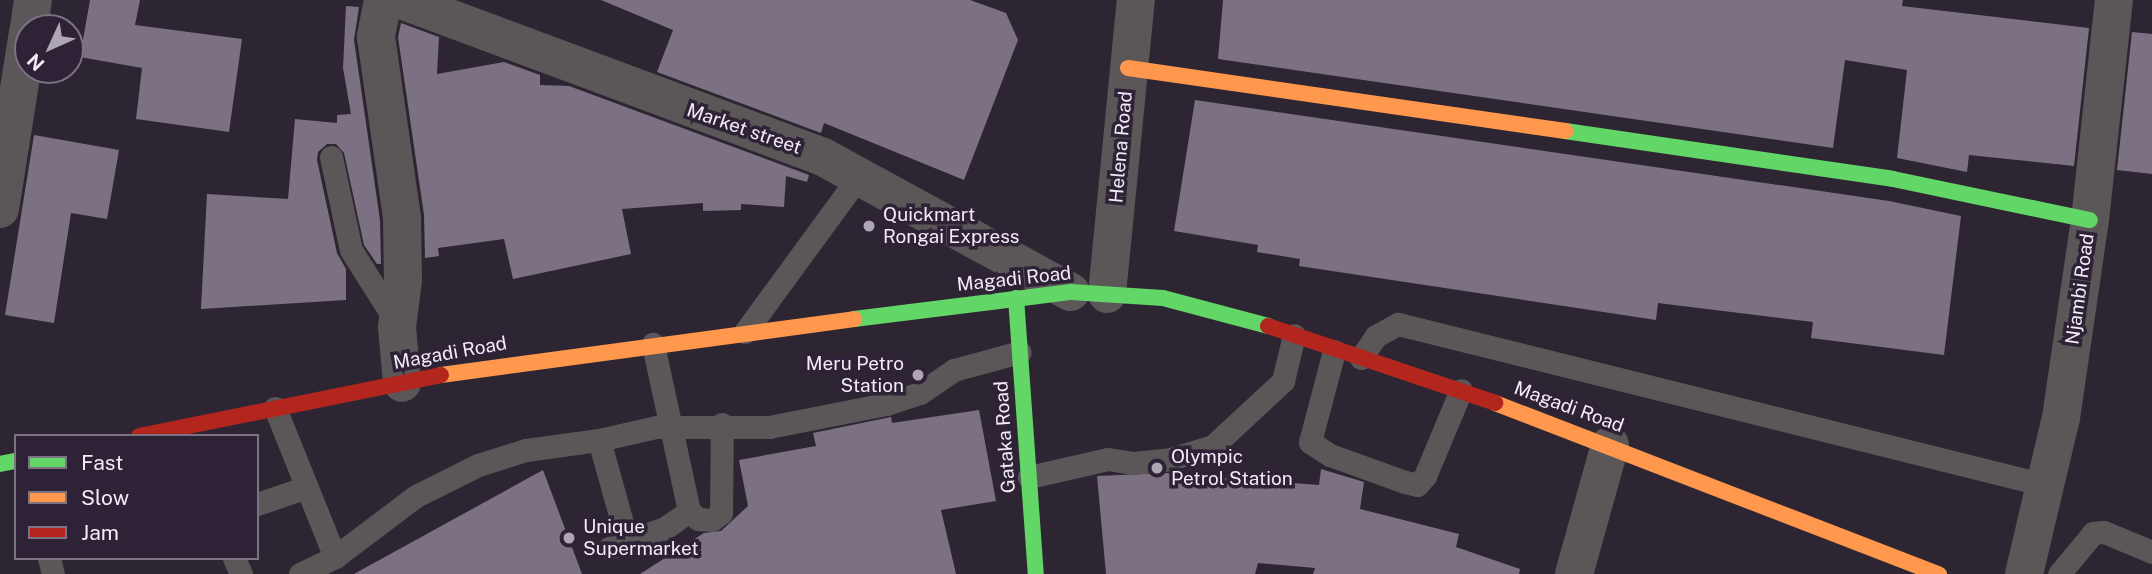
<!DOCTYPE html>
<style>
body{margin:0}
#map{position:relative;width:2152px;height:574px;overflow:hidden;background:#2d2632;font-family:"Public Sans",sans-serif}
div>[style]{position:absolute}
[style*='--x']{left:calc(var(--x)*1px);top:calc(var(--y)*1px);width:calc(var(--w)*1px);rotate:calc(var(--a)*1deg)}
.building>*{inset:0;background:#7b7182}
.lane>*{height:23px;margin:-11.5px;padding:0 11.5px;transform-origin:11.5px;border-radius:11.5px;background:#5b5658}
.street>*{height:38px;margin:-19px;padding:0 19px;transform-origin:19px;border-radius:19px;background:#5b5658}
.fast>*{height:16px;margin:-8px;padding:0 8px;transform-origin:8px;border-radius:8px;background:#63d668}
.slow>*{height:16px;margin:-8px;padding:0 8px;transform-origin:8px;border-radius:8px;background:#ff974d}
.jam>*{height:16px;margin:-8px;padding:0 8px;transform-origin:8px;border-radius:8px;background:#b3261e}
.dots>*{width:19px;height:19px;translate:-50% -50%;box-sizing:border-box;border:4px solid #2e2236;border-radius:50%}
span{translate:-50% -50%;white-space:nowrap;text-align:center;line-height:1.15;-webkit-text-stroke:7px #2e2236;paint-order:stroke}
.street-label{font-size:19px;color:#f3ebf8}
.poi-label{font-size:19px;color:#f3ebf8}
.left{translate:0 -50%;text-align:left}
.right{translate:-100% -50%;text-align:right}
.legend{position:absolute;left:14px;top:434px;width:245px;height:126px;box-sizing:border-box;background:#2e2236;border:2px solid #7d7284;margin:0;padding:9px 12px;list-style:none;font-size:21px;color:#f3ebf8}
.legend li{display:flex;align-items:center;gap:14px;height:35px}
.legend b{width:35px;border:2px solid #7d7284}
.north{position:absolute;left:14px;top:14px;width:70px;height:70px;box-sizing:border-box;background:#2e2236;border:2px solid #7d7284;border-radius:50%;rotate:225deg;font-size:19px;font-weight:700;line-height:28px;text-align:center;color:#f3ebf8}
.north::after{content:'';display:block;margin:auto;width:24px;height:32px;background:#aea6b3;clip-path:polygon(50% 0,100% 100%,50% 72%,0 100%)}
</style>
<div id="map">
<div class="building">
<i style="clip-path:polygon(90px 0,140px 0,135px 25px,242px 39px,229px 132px,136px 119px,142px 68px,80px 57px)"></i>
<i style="clip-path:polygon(601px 0,970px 0,1006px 13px,1018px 40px,964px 180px,824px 123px,821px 133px,657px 72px,673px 30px)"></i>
<i style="clip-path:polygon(1223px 0,1903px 0,1902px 6px,2089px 28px,2074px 166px,1969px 155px,1967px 172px,1897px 158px,1907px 70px,1845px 60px,1833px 148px,1218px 59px)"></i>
<i style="clip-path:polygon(346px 6px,359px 7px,354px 40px,380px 220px,381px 264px,377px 264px,364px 245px,344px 153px,336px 144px,327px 144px,318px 152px,317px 160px,337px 253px,346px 269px,346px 300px,201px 309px,207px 194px,288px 199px,295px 119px,337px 123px,337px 115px,351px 114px,343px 68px)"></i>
<i style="clip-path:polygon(401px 23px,439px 37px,437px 74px,504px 62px,540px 75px,540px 85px,569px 86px,809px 175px,807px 182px,786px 176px,784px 207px,741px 204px,741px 210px,703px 211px,703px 203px,622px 209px,631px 254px,513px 279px,504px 239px,438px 248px,439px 256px,425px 258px,424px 215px,398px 37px)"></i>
<i style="clip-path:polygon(2132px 32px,2152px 34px,2152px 174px,2117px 170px)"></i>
<i style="clip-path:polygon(1195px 100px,1889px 201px,1961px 216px,1944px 355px,1811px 338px,1813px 322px,1658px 303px,1656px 320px,1299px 266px,1300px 259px,1257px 252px,1258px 245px,1174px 231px)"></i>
<i style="clip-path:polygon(34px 135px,119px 150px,107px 219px,71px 213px,54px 323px,5px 315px)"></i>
<i style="clip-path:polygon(979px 410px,996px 501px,941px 510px,956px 574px,640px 574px,704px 533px,721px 531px,748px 506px,739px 460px,816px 446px,813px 433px,891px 417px,892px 423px)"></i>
<i style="clip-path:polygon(1321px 469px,1364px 482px,1360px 509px,1459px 534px,1456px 547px,1520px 569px,1519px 574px,1313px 574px,1315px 568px,1258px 563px,1255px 574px,1106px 574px,1097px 476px,1166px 473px,1319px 485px)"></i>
<i style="clip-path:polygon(543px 470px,582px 574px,354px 574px)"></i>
</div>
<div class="lane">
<i style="--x:331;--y:157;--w:95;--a:77.9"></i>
<i style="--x:351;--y:250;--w:86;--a:57.8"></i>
<i style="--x:745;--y:332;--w:193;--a:-53.8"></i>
<i style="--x:1334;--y:351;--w:94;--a:104.8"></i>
<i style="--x:1310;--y:442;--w:24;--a:33"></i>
<i style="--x:1330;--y:455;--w:80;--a:19.8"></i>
<i style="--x:1405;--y:482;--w:12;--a:14"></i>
<i style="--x:1417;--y:485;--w:12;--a:-48"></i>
<i style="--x:1425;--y:476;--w:93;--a:-67.3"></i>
<i style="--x:1361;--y:358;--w:27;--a:-56"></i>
<i style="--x:1376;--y:336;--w:25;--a:-29"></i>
<i style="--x:1398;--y:324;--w:667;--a:13.97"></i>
<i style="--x:275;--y:408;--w:161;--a:68.1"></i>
<i style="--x:335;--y:557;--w:39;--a:154"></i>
<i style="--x:599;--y:440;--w:89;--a:74.4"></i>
<i style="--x:623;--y:526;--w:16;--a:52"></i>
<i style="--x:1029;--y:477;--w:81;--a:-12.8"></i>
<i style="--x:1108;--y:459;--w:26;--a:9"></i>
<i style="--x:1134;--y:463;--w:36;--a:-6"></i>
<i style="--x:1170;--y:459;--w:45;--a:-16.8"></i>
<i style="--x:1213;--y:446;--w:96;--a:-42.9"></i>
<i style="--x:1283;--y:381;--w:47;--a:-76.6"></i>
<i style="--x:257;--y:504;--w:50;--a:-18.8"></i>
<i style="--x:689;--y:511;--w:12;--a:42"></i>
<i style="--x:698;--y:519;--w:14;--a:4"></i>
<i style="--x:712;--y:520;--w:11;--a:-38"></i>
<i style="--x:721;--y:513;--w:89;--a:-89.4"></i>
<i style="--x:609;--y:548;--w:59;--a:-19.7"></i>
<i style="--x:665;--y:528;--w:29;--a:-35"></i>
<i style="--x:689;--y:511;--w:171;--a:-102.2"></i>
<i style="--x:335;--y:557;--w:101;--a:-37"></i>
<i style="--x:416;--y:496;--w:69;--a:-26.6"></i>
<i style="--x:478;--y:465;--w:50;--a:-17.4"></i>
<i style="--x:526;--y:450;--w:74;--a:-7.8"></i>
<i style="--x:599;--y:440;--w:58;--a:-12.8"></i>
<i style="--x:656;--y:427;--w:113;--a:0"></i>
<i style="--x:769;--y:427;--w:119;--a:-11.1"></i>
<i style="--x:886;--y:404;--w:36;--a:-18"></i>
<i style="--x:920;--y:393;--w:41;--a:-34.1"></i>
<i style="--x:954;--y:370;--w:68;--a:-15.3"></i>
<i style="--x:49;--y:558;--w:16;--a:76"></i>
<i style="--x:234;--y:558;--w:17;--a:66"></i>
<i style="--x:2059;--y:574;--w:53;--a:-50.3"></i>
<i style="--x:2093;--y:533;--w:11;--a:-5"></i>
<i style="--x:2104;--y:532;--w:52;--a:22.6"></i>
</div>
<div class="street">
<i style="--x:383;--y:0;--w:38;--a:101"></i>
<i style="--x:376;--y:37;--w:183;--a:81.8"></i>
<i style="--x:402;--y:218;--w:62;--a:89.1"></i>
<i style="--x:403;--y:280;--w:47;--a:97.3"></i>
<i style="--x:397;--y:327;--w:56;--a:84.9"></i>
<i style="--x:401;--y:0;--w:450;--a:20.4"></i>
<i style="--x:823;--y:157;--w:282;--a:28.6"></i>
<i style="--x:29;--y:28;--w:28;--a:-82"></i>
<i style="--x:0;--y:209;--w:179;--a:-81"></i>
<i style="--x:1107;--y:294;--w:295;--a:-84.4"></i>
<i style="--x:1574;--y:574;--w:134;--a:-74.4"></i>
<i style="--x:2024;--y:574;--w:160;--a:-76.7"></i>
<i style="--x:2061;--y:418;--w:200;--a:-81.7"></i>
<i style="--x:2090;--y:220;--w:221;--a:-83.8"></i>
</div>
<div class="fast">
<i style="--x:1565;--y:131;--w:331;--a:8.3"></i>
<i style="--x:1893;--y:179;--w:201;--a:11.8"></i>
<i style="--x:1016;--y:298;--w:277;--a:85.9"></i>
<i style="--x:854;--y:319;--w:219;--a:-7.1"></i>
<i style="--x:1071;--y:292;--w:92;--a:3.7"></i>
<i style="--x:1163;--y:298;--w:109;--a:14.9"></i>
<i style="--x:0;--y:464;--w:16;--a:-11"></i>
</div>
<div class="slow">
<i style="--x:1128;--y:68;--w:442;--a:8.2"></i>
<i style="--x:441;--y:375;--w:417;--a:-7.7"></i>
<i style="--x:1495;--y:403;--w:476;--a:21.1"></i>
</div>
<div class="jam">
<i style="--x:1268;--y:326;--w:240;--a:18.7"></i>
<i style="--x:139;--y:436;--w:308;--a:-11.4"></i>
</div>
<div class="dots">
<i style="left:869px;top:226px;background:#aea6b3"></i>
<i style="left:918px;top:375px;background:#aea6b3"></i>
<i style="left:1157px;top:468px;background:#aea6b3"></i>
<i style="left:569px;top:538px;background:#aea6b3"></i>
</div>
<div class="street-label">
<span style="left:744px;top:129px;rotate:19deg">Market street</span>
<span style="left:1121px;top:147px;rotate:-85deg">Helena Road</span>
<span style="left:1014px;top:279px;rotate:-6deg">Magadi Road</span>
<span style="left:2080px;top:289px;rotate:-82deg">Njambi Road</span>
<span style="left:450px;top:353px;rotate:-10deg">Magadi Road</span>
<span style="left:1569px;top:407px;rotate:20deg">Magadi Road</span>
<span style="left:1005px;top:437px;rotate:-94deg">Gataka Road</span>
</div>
<div class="poi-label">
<span class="left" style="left:883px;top:226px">Quickmart<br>Rongai Express</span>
<span class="right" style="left:904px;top:375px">Meru Petro<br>Station</span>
<span class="left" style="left:1171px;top:468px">Olympic<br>Petrol Station</span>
<span class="left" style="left:583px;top:538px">Unique<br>Supermarket</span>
</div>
<ul class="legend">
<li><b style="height:9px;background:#63d668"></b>Fast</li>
<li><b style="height:9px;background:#ff974d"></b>Slow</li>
<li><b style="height:9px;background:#b3261e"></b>Jam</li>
</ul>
<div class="north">N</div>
</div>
